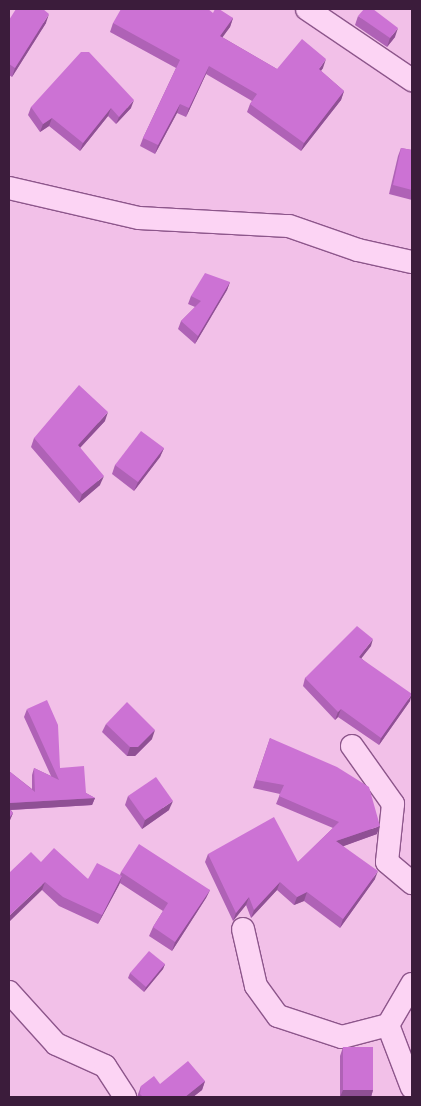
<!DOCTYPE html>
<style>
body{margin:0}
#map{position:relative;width:421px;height:1106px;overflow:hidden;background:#f2c0e8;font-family:"Times New Roman",serif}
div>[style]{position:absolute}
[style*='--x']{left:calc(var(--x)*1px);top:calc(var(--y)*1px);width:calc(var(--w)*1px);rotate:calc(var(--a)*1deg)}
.roads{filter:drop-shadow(1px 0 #8d568b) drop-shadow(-1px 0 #8d568b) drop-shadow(0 1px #8d568b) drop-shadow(0 -1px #8d568b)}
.minor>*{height:22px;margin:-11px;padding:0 11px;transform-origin:11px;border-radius:11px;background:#fcd4f4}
.wall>*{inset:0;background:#af62b6}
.shaded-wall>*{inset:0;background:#8f5094}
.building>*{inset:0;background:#cc72d4}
span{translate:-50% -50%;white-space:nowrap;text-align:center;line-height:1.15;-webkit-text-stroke:4px #f9d0f0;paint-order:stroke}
.frame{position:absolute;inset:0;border:10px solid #3b1c3b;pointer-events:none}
</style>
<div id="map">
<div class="roads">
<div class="minor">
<i style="--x:307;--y:9;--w:127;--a:34.1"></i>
<i style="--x:9;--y:188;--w:133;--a:13"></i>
<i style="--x:139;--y:218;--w:150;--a:3.1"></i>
<i style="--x:289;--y:226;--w:73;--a:19.2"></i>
<i style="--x:358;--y:250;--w:55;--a:12.5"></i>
<i style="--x:352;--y:746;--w:71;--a:54.7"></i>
<i style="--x:393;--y:804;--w:58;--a:95.9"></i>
<i style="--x:387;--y:862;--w:33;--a:40"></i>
<i style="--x:243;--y:929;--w:58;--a:77.2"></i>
<i style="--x:256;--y:986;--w:37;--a:54"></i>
<i style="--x:278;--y:1016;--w:67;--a:18.2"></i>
<i style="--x:342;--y:1037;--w:48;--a:-14.6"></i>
<i style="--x:412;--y:984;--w:48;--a:120.3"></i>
<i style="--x:388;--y:1025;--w:67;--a:69.1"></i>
<i style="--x:9;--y:992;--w:70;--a:47.9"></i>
<i style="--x:56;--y:1044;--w:54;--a:24.2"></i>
<i style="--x:105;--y:1066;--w:37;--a:57"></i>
</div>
</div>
<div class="wall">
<i style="clip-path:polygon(213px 13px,233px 18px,230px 27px,222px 37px,277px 69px,323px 68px,321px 71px,344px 91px,341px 100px,301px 151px,247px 112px,250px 104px,252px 101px,206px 74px,186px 117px,177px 113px,155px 154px,140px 146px,143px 138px,176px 68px,110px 32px,113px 23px)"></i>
<i style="clip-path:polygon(358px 16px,395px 37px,387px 47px,355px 25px)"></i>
<i style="clip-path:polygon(9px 20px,46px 23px,12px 77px,9px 75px)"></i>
<i style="clip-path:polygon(31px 107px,131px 108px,116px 124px,108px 116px,80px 151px,49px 126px,40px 132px,28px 115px)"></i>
<i style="clip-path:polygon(401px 148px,412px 150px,412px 200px,389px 194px,398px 156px)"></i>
<i style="clip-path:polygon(230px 282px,227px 290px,195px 344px,178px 329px,181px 321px,195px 307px,188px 304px,191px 296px)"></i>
<i style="clip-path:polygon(105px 421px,80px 448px,100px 485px,79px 503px,31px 447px,34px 438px)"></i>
<i style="clip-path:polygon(164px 448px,160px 457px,134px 491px,112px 474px,115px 465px)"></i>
<i style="clip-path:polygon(371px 646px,361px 658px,410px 701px,379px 745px,338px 717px,335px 720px,303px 686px,305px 678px)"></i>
<i style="clip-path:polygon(27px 709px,60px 768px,86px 793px,95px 798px,92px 805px,11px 810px,13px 813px,10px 820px,9px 822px,9px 771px,32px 789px,32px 775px,34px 768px,51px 776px,24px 717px)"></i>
<i style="clip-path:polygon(106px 724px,152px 739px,135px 756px,127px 756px,102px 732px)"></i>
<i style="clip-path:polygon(270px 738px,377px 834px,343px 846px,375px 879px,340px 928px,304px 901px,294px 905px,277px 890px,251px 918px,246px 905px,233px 921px,205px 862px,208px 854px,298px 862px,333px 828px,276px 804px,280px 794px,253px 788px)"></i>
<i style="clip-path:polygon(128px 796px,169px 810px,142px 829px,125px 805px)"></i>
<i style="clip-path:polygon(41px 862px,88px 879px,120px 875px,121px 872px,210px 890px,206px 898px,172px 951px,149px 936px,153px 927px,163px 911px,120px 883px,98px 924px,59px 906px,42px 890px)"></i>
<i style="clip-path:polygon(165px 964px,163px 969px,144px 992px,128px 978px,130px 973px)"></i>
<i style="clip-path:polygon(343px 1047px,373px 1090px,371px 1097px,340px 1097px,340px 1056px)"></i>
<i style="clip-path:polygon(205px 1081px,202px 1090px,193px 1097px,137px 1097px,141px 1086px,160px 1084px)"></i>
</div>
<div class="shaded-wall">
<i style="clip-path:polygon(49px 14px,46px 23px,12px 77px,15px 68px)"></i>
<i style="clip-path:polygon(233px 18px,230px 27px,217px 45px,220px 36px)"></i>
<i style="clip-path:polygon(398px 28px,395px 37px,387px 47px,390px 38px)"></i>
<i style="clip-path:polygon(326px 59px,323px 68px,316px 77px,319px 69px)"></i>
<i style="clip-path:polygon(209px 66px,206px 74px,186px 117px,189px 108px)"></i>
<i style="clip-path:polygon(344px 91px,341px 100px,301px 151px,304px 143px)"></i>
<i style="clip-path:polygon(134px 100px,131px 108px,116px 124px,119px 117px)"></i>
<i style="clip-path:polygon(180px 104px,177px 113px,155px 154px,158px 145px)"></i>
<i style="clip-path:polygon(111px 108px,108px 116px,80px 151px,83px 143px)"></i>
<i style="clip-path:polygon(52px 118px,49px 126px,40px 132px,43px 124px)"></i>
<i style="clip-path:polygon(230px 282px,227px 290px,195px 344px,198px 336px)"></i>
<i style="clip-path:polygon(108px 412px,105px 421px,74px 454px,78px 445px)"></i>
<i style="clip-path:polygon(164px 448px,160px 457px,134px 491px,138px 482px)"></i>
<i style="clip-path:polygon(104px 476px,100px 485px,79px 503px,82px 494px)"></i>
<i style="clip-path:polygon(373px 639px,371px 646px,357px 664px,359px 657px)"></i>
<i style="clip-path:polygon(412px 694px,410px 701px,379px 745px,381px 738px)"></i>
<i style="clip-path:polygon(341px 709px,338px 717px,335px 720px,338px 712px)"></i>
<i style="clip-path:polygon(155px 730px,152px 739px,135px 756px,127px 756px,130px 747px)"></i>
<i style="clip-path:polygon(95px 798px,92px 805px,9px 810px,9px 803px)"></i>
<i style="clip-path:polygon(173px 801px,169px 810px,142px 829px,145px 820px)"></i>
<i style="clip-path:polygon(13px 813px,10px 820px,9px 822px,9px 818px)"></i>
<i style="clip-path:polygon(380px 826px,377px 834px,333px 850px,336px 841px)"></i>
<i style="clip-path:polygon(378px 871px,375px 879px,340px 928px,343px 919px)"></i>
<i style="clip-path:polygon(122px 876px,119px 885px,98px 924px,102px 915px)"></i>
<i style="clip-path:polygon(45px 882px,42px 890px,9px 922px,9px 916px)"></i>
<i style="clip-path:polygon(280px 882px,277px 890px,251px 918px,254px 910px)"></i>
<i style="clip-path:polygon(210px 890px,206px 898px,172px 951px,175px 942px)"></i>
<i style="clip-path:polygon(307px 892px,304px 901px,294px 905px,297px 897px)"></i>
<i style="clip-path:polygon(249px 897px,246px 905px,233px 921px,236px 913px)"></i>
<i style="clip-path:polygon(165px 964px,163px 969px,144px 992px,146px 987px)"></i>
<i style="clip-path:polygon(205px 1081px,202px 1090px,193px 1097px,185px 1097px)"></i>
<i style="clip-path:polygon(343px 1090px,373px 1090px,371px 1097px,340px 1097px)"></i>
</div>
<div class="building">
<i style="clip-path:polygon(16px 9px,43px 9px,49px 14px,15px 68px,9px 64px,9px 20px)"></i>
<i style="clip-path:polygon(121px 9px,208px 9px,213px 13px,215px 9px,219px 9px,233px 18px,220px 36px,277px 69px,302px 39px,326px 59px,319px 69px,344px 91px,304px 143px,250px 104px,257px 94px,209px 66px,189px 108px,180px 104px,158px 145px,143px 138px,180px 60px,113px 23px)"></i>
<i style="clip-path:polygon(364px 9px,373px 9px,398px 28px,390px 38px,358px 16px)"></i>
<i style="clip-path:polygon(81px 52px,89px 52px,134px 100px,119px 117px,111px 108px,83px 143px,52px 118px,43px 124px,31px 107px)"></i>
<i style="clip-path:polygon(401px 148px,412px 150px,412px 190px,393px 185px)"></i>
<i style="clip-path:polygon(205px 273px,230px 282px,198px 336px,181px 321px,201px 301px,191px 296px)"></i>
<i style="clip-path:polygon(79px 385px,108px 412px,78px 445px,104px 476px,82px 494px,34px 438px)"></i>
<i style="clip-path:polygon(141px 431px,164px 448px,138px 482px,115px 465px)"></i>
<i style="clip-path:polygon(357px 626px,373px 639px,359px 657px,412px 694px,381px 738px,341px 709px,338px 712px,305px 678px)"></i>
<i style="clip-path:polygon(47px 700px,58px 725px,60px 768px,84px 766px,86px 793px,95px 798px,9px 803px,9px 771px,35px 792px,34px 768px,59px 780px,27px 709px)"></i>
<i style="clip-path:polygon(127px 702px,155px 730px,138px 747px,130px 747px,106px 724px)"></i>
<i style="clip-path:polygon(270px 738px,337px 767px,369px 787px,380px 826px,336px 841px,378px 871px,343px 919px,307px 892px,297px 897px,280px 882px,254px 910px,249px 897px,236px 913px,208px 854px,274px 817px,298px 862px,339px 822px,279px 796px,284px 785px,256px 780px)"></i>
<i style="clip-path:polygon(156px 777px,173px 801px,145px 820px,128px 796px)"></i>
<i style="clip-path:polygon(9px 809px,13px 813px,9px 818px)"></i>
<i style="clip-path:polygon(139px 844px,210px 890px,175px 942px,153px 927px,168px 903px,121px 872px)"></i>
<i style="clip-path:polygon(54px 848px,88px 879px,97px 863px,122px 876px,102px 915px,63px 897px,45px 882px,9px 916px,9px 873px,31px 852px,41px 862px)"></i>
<i style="clip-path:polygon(149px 951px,165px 964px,146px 987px,130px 973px)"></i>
<i style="clip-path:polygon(343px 1047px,373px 1047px,373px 1090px,343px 1090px)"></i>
<i style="clip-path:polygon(188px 1061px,205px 1081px,185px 1097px,143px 1097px,140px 1094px,141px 1086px,154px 1076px,160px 1084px)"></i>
</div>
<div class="frame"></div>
</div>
